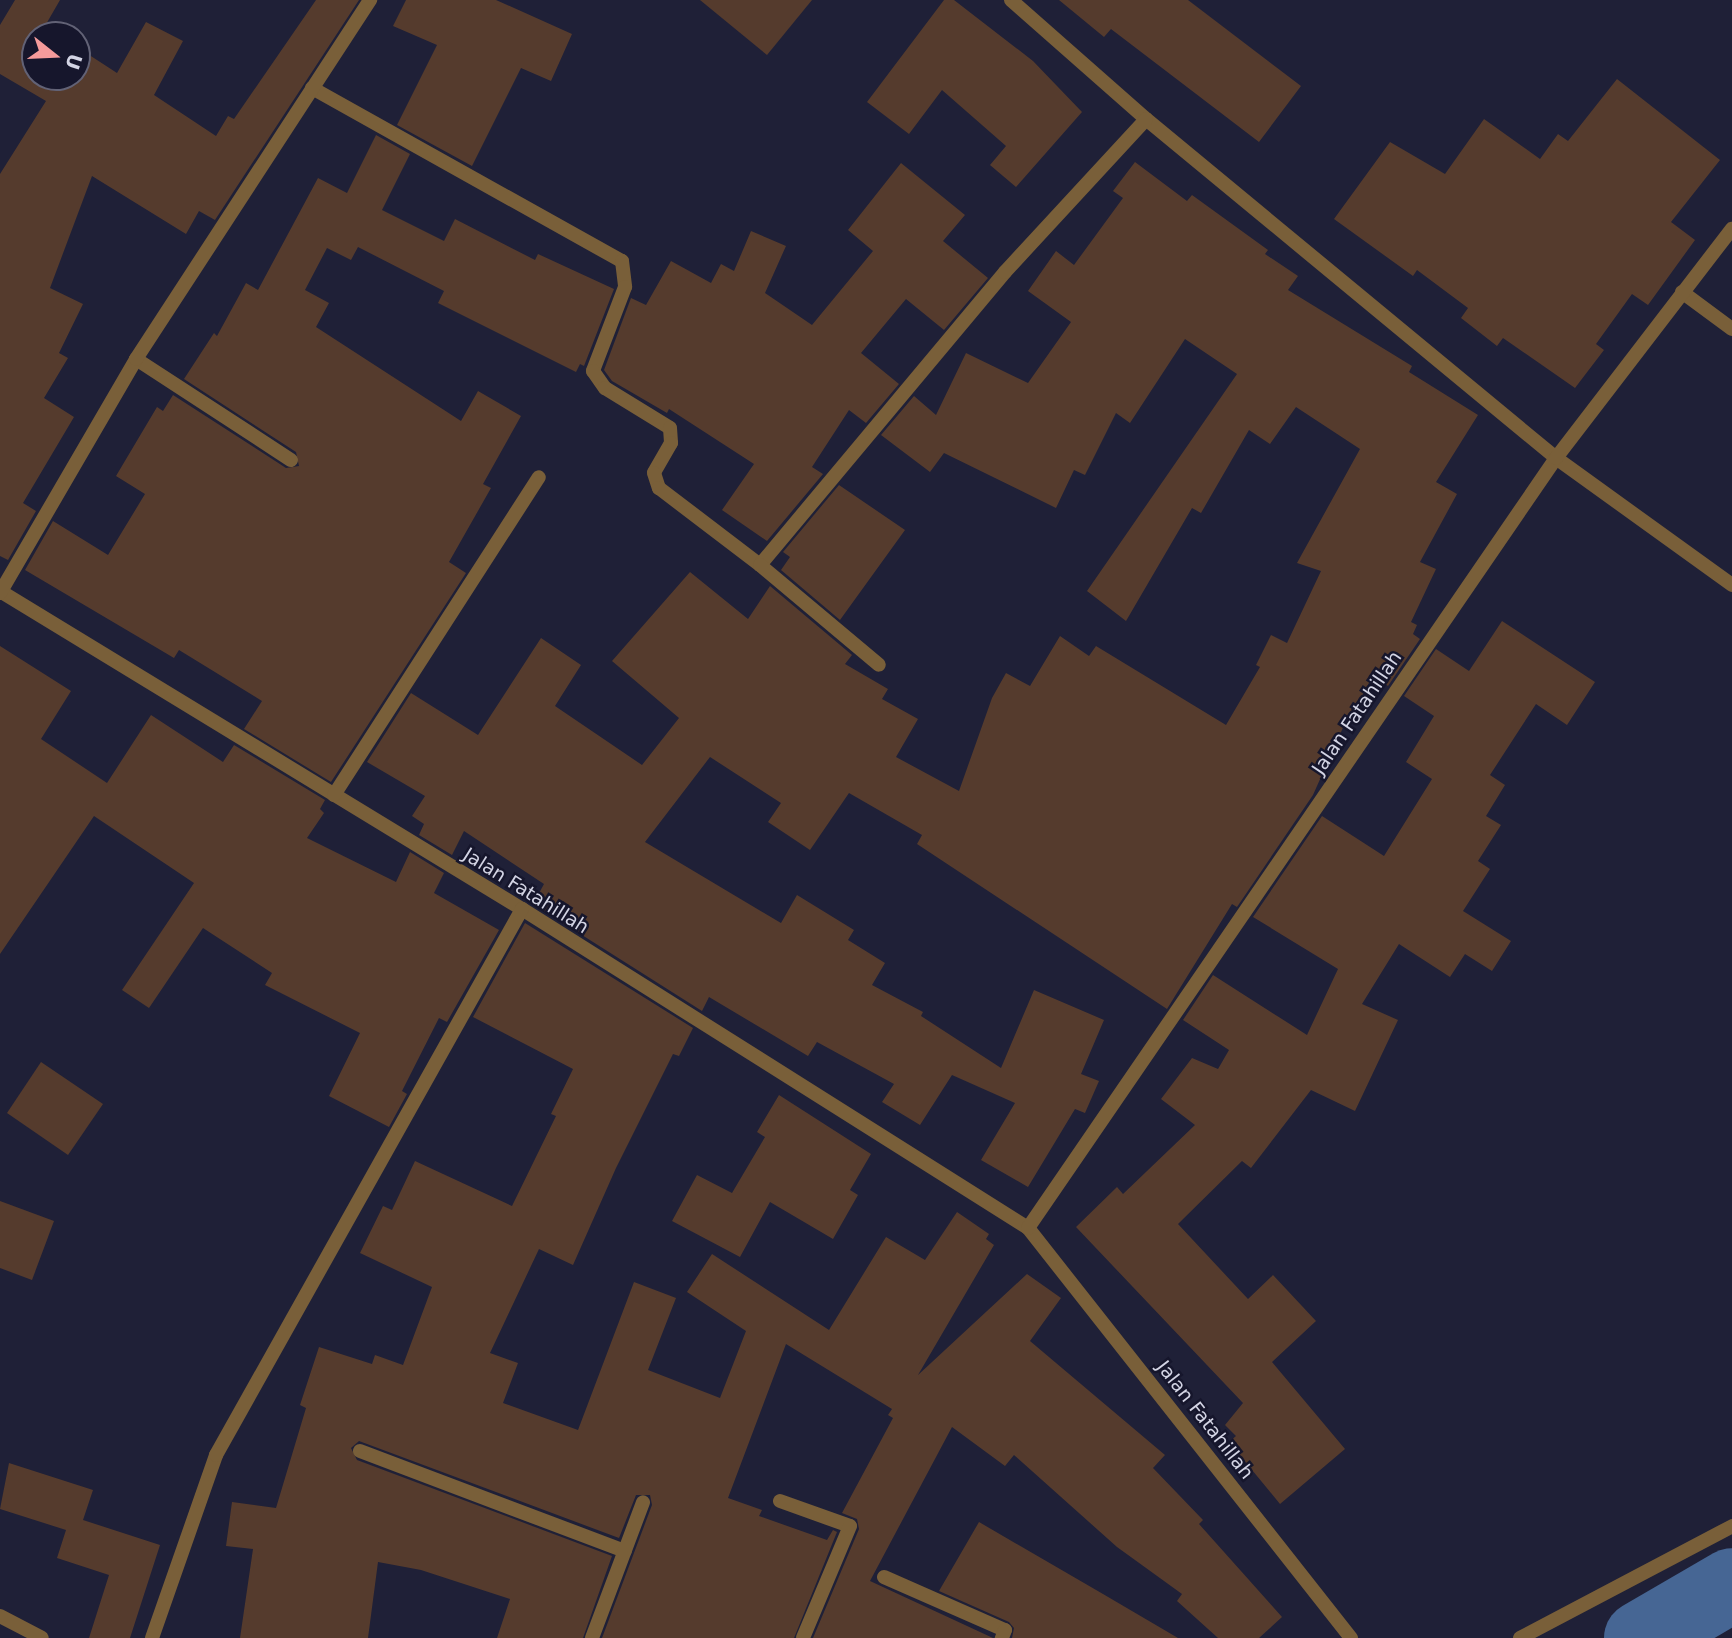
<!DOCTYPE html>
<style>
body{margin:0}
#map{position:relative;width:1732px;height:1638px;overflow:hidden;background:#1f2037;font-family:"DejaVu Sans",sans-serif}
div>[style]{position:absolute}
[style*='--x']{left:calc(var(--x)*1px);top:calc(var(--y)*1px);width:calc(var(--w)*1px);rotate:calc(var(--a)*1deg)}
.river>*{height:74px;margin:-37px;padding:0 37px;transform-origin:37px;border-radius:37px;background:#466694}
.building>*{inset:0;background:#553b2d}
.service>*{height:14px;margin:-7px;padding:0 7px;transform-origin:7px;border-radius:7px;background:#795f39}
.minor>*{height:14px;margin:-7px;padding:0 7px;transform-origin:7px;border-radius:7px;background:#795f39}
.tertiary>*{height:14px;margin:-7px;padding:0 7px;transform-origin:7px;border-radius:7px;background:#795f39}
span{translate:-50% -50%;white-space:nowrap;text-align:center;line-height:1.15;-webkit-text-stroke:5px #16162c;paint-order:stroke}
.street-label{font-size:19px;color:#d3d4e4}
.north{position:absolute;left:21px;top:21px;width:70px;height:70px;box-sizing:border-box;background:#16162c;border:2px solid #626276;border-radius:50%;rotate:108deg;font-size:19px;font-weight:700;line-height:28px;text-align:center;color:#d3d4e4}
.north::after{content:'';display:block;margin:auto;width:24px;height:32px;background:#f59b9b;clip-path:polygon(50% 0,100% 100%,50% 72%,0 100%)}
</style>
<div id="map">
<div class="river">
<i style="--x:1641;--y:1638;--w:105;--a:-30.2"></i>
</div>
<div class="building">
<i style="clip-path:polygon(15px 0,60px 0,45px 26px,59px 35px,35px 35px,35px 77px,77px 77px,77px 47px,117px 73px,146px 22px,183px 41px,154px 95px,216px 136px,228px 116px,234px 119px,316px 0,359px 0,215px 220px,199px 211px,186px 234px,92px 176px,50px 288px,83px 304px,59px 353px,68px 358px,44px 398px,74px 417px,23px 503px,36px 511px,8px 560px,0 556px,0 174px,46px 101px,0 74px,0 25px)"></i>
<i style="clip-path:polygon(406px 0,496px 0,572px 34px,551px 81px,521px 68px,472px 166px,397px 125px,437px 45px,393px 26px)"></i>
<i style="clip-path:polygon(700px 0,812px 0,767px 55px)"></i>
<i style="clip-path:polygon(944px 0,954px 0,1033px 61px,1082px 112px,1016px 187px,990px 165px,1006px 146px,942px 90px,909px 134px,867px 102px)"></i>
<i style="clip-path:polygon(1059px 0,1188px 0,1301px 86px,1259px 142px,1111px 29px,1104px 37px)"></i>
<i style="clip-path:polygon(1617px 79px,1720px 160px,1671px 222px,1695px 240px,1648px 305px,1632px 294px,1596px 344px,1604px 350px,1575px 388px,1503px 338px,1497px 346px,1461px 318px,1468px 308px,1417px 270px,1413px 276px,1334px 219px,1390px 142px,1445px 174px,1484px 119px,1540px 159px,1558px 134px,1568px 141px)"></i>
<i style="clip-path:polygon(376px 135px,410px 154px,382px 210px,444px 241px,455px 219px,535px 260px,538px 254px,614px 289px,584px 366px,580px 364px,576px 372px,438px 303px,444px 291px,358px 247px,351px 260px,327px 248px,305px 290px,329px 303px,316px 327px,461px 421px,478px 391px,521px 416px,483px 484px,491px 488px,449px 562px,466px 573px,331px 782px,244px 729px,262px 701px,179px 650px,174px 658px,25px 570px,53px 521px,108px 555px,145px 494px,116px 476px,157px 407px,163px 411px,173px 395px,286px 468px,299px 466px,296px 452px,184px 379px,214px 333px,217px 336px,246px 283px,258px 290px,318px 178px,347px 193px)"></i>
<i style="clip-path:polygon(1135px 162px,1187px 201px,1192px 195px,1268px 250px,1265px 254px,1298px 276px,1288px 290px,1412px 366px,1409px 372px,1478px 415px,1436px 482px,1457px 494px,1420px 562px,1436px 569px,1411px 622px,1417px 625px,1413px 634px,1420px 639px,1388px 686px,1373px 675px,1353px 714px,1350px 712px,1313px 795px,1237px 907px,1232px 904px,1167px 1009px,917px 844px,922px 835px,849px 793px,810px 850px,768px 822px,781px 803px,710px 757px,645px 842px,781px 923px,797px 895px,854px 930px,848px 940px,885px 963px,872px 985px,923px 1012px,921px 1016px,1001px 1068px,1034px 990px,1104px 1020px,1081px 1074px,1099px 1081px,1085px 1113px,1075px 1109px,1028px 1187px,981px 1160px,1015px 1103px,952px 1075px,920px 1125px,882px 1102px,894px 1084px,817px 1042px,808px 1056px,709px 997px,702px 1011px,533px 904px,544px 884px,464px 831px,452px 855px,419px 835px,424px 824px,412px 816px,425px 796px,367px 762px,411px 693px,478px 735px,541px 638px,581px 665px,555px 706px,642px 765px,679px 718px,612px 661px,690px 572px,748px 619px,770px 586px,852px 655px,845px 664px,888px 689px,882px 699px,918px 719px,896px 757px,959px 791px,992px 698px,1006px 673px,1030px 686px,1060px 636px,1089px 656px,1096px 646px,1226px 725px,1260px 667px,1256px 665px,1271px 635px,1287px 643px,1321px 571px,1297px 563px,1360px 449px,1296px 407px,1270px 444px,1249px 430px,1201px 513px,1192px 508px,1126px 621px,1087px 591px,1237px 374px,1185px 339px,1130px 423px,1116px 413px,1085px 475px,1074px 470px,1056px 508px,944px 453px,930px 472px,881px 435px,914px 396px,936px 415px,966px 353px,1028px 383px,1071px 322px,1028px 291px,1056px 251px,1074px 265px,1123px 198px,1113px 191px)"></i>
<i style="clip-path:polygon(901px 163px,965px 215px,943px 241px,988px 278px,944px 330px,906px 299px,861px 353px,899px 384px,866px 423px,849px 410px,812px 467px,823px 474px,767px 541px,722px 510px,754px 464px,669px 409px,667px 413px,612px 381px,604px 370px,631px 298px,646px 305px,671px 261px,711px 283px,721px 264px,734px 271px,751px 231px,786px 246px,765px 293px,812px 325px,873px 251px,848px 230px)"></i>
<i style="clip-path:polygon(839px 485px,905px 530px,840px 620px,781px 570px,790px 557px,783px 552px)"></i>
<i style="clip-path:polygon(1502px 621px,1595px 682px,1567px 725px,1536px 704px,1490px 775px,1505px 785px,1486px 816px,1501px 825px,1478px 861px,1490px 869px,1463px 911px,1511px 941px,1492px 971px,1465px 954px,1450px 977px,1399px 944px,1362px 1004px,1398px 1020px,1355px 1111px,1311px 1090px,1251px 1168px,1242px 1161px,1178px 1224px,1248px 1299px,1273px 1275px,1316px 1321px,1272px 1362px,1345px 1449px,1280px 1504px,1229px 1442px,1236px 1436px,1225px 1425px,1243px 1403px,1076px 1227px,1117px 1187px,1123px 1194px,1195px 1125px,1161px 1099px,1192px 1058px,1218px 1069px,1229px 1050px,1183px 1020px,1213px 975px,1307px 1035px,1338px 969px,1253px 917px,1322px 816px,1384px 856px,1432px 779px,1406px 762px,1434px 716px,1404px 696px,1436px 649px,1469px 671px)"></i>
<i style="clip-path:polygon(0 646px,71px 691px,41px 739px,107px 783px,151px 715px,223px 762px,234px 745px,325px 800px,320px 809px,324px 813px,307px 838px,396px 882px,410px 852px,444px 873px,434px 893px,499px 930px,447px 1022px,439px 1018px,402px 1091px,407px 1094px,389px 1127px,329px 1096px,360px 1033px,265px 985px,272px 973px,203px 928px,149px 1008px,122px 990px,194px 883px,94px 816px,0 954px)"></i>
<i style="clip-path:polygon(525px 923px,693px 1028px,679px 1056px,673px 1054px,616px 1168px,573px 1265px,539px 1249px,490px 1353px,518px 1363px,503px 1403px,578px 1430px,634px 1282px,676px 1298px,648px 1370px,720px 1398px,746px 1331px,687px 1292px,712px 1254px,829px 1330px,886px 1237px,925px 1260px,957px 1212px,989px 1234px,986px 1239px,994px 1245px,918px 1375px,1027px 1274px,1061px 1298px,1030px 1341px,1165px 1455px,1153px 1468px,1203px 1520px,1199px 1524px,1282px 1617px,1259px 1638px,1218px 1638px,1177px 1601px,1182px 1594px,1117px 1547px,1014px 1455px,1005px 1466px,952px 1427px,870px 1581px,993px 1638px,813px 1638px,859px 1529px,857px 1519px,842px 1513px,893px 1418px,888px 1415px,892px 1409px,786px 1344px,728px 1498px,762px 1510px,759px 1516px,827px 1540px,833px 1530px,837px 1532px,794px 1638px,602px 1638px,652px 1505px,650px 1495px,636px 1495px,619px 1538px,359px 1441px,351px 1448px,357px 1460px,612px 1556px,583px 1638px,497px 1638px,510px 1599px,421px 1570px,378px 1562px,368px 1638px,240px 1638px,253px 1549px,226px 1546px,232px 1502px,276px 1508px,306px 1408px,300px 1405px,319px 1347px,372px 1364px,375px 1355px,403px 1365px,432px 1287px,360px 1253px,383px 1206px,392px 1210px,415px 1161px,512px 1206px,556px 1116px,551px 1114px,573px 1069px,473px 1017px)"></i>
<i style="clip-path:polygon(41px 1062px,103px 1104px,68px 1155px,7px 1113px)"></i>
<i style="clip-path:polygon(779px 1095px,871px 1154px,850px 1190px,858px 1195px,833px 1239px,770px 1202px,740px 1257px,672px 1221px,697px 1175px,732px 1193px,765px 1137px,757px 1132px)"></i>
<i style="clip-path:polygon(0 1201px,54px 1221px,32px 1280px,0 1268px)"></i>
<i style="clip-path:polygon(9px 1463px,93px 1490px,83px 1520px,160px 1545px,130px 1638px,89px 1638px,109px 1575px,57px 1558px,66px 1530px,0 1509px)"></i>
<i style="clip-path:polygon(979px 1522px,1103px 1594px,1178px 1638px,1012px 1638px,1014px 1628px,1009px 1622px,939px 1591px)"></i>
</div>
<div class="service">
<i style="--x:1682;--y:292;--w:62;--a:36.5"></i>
<i style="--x:136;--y:359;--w:185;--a:33.1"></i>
</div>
<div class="minor">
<i style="--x:1011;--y:0;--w:180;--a:41.4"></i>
<i style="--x:1146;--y:119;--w:532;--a:39.58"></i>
<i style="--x:1556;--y:458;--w:217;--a:35.8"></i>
<i style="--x:312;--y:88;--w:355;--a:29.2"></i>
<i style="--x:622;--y:261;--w:26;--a:83"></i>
<i style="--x:625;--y:287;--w:90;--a:110.9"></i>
<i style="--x:593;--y:371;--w:21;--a:55"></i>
<i style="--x:605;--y:388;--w:76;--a:31.6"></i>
<i style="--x:670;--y:428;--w:15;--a:86"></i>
<i style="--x:671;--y:443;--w:34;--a:120"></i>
<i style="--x:654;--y:473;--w:16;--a:72"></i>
<i style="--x:659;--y:488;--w:127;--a:37.3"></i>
<i style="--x:760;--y:565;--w:382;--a:-50.1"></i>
<i style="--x:1005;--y:272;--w:208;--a:-47.3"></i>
<i style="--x:760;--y:565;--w:155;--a:40"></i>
<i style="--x:0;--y:591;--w:611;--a:31.35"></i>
<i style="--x:522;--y:909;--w:598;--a:32.23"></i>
<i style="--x:0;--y:593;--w:271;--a:-59.8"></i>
<i style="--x:136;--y:359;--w:429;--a:-56.9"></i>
<i style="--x:334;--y:795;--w:378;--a:-57.2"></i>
<i style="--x:360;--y:1451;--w:283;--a:20.7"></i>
<i style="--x:780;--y:1501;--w:74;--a:19.7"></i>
<i style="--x:850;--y:1526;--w:121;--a:112.8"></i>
<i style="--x:884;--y:1577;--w:132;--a:23.7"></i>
<i style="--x:1005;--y:1630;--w:9;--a:111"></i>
<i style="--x:0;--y:1616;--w:47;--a:27.6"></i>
<i style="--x:152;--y:1638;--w:194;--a:-70.7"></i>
<i style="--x:216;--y:1455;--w:626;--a:-60.73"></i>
<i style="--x:592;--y:1638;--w:145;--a:-69.4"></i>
<i style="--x:1520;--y:1638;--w:240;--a:-27.8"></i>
</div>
<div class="tertiary">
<i style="--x:1351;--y:1638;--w:522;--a:-128.23"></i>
<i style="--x:1028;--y:1228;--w:934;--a:-55.56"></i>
<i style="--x:1556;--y:458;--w:289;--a:-52.5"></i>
</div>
<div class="street-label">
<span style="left:1357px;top:713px;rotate:-56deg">Jalan Fatahillah</span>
<span style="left:526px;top:891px;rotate:32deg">Jalan Fatahillah</span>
<span style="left:1205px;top:1420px;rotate:52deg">Jalan Fatahillah</span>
</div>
<div class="north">U</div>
</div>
